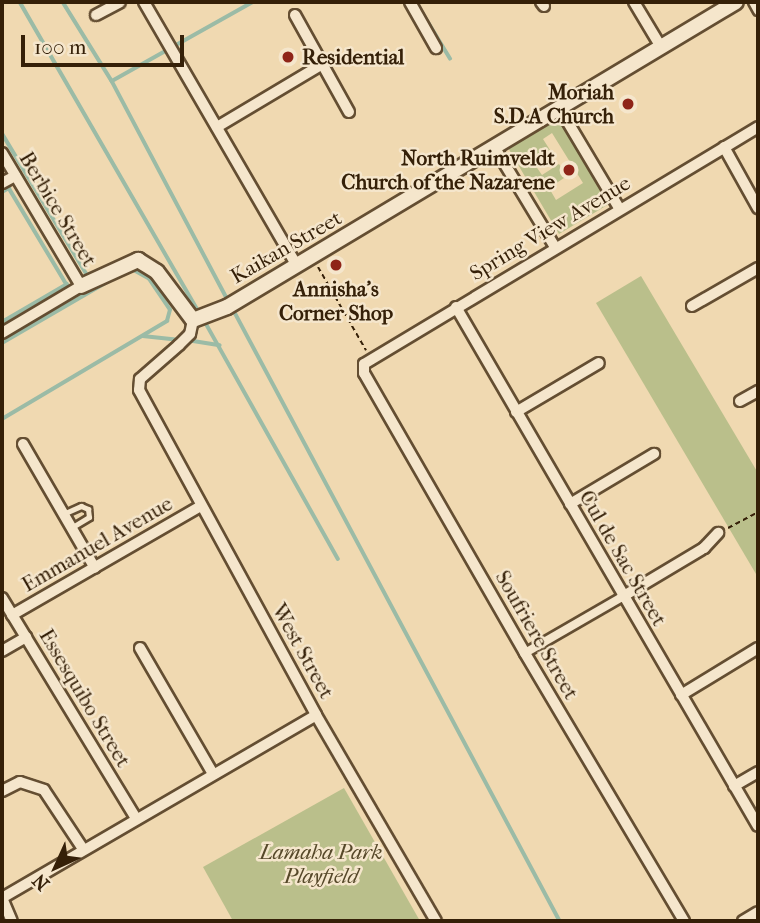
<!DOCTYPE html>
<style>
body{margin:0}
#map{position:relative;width:760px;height:923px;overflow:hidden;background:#f0d9b1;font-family:"IM FELL French Canon",serif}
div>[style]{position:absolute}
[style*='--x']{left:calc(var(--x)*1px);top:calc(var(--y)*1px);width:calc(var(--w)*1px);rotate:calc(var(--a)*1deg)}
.green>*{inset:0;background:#babf8b}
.stream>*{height:3.5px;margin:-1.75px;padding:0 1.75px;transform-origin:1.75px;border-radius:1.75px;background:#9bbba6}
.path>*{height:2px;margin-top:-1px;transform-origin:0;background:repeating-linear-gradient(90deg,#352008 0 5px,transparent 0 8.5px)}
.roads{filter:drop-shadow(2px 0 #644e32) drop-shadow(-2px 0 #644e32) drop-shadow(0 2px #644e32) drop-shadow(0 -2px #644e32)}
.service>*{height:5px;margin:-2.5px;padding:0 2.5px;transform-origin:2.5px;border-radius:2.5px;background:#f5e6cc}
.pedestrian>*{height:8px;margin:-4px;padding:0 4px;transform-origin:4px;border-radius:4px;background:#f5e6cc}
.minor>*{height:10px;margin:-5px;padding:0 5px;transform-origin:5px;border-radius:5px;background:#f5e6cc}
.tertiary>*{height:14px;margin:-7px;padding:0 7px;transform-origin:7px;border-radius:7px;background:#f5e6cc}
.dots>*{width:19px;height:19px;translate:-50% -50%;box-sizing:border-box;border:4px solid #f5e6cc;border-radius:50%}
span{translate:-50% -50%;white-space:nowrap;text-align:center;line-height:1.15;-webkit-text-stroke:5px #f5e6cc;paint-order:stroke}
.poi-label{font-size:21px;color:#352008;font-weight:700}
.left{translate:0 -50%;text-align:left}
.right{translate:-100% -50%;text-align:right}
.street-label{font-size:21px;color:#352008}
.park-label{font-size:21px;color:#564829;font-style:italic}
.frame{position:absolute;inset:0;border:4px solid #352008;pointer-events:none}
.north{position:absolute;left:21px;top:832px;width:70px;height:70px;-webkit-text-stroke:5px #f5e6cc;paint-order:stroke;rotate:225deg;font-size:19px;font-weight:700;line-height:28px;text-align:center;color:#352008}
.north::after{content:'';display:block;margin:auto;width:24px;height:32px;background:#352008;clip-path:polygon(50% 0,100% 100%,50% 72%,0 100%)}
.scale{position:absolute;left:21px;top:35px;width:163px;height:32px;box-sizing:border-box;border:4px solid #352008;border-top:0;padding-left:9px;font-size:21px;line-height:24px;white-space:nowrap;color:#352008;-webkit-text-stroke:5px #f5e6cc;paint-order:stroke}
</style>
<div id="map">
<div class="green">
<i style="clip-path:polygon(evenodd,557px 116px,609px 204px,559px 234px,507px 146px,557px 116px,552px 133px,583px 183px,556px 200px,549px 188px,567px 176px,559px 164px,542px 175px,533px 162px,550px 150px,543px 139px,552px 133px)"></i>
<i style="clip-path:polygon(641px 276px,758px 473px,756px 574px,596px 303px)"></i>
<i style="clip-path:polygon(344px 788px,420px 921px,233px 921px,203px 867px)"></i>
</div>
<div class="stream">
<i style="--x:20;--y:2;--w:358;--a:60"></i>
<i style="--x:63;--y:2;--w:93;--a:58.2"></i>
<i style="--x:112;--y:81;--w:248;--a:62.1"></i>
<i style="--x:416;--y:2;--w:66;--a:58.7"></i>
<i style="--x:112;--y:81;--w:162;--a:-29.3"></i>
<i style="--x:2;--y:133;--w:169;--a:59"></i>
<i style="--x:2;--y:192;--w:8;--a:-30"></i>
<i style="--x:9;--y:188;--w:113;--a:59.1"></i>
<i style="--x:232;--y:307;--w:696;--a:61.89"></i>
<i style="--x:203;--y:318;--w:276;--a:60.7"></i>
<i style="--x:2;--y:322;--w:75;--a:-30.3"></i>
<i style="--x:143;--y:336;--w:37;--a:6"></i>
<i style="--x:187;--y:340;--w:33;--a:9"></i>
<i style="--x:2;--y:343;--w:124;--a:-30.1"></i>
<i style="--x:2;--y:419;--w:192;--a:-30.7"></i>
<i style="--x:167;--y:321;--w:11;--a:-75"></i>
<i style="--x:170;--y:310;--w:37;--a:-124"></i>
<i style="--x:149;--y:279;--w:21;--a:-151"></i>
</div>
<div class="path">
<i style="--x:318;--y:267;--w:96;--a:60"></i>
<i style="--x:728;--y:528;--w:34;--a:-28"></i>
</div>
<div class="roads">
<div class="service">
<i style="--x:63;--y:514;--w:20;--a:-24"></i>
<i style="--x:81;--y:506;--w:8;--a:23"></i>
<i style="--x:88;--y:509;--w:8;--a:83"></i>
<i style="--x:89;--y:517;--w:21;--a:149"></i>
</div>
<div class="pedestrian">
<i style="--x:753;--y:2;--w:10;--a:61"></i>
<i style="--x:525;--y:653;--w:112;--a:-30"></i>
</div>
<div class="minor">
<i style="--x:144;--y:2;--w:305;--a:59.9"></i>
<i style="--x:410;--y:2;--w:53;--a:60.5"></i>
<i style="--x:541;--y:2;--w:5;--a:53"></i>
<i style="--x:634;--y:2;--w:52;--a:59"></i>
<i style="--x:96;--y:15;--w:27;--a:-28"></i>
<i style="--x:295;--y:15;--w:111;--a:60.9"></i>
<i style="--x:560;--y:109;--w:115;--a:59.2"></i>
<i style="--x:217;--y:127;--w:121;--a:-30.8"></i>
<i style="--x:724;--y:147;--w:70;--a:60.9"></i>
<i style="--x:495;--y:148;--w:116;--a:58.8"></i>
<i style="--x:2;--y:153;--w:155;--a:59.3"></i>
<i style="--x:81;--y:286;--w:92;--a:149.3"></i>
<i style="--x:2;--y:183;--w:15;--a:-28"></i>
<i style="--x:692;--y:306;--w:76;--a:-29.9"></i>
<i style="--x:456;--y:307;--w:600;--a:59.81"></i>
<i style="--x:193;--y:320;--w:14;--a:102"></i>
<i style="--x:190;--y:334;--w:16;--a:135"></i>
<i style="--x:179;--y:345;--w:52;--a:138.9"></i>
<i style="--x:140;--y:379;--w:11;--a:95"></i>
<i style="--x:139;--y:390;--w:370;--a:61.4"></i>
<i style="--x:316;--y:715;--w:238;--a:59.8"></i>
<i style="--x:740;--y:401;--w:21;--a:-29"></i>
<i style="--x:516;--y:412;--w:96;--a:-30.6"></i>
<i style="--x:23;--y:444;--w:143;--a:59.9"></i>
<i style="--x:570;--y:504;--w:98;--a:-30.8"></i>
<i style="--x:622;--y:597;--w:96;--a:-30.9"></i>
<i style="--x:704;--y:548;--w:21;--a:-47"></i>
<i style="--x:2;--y:598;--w:258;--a:58.7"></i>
<i style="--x:12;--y:615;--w:218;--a:-30"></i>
<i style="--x:140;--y:648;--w:146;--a:59.9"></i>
<i style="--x:2;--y:651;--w:28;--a:-30"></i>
<i style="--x:681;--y:695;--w:90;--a:-31.4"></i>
<i style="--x:734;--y:786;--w:28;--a:-30"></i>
<i style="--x:2;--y:791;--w:20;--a:-27"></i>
<i style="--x:20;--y:782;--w:25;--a:18"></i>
<i style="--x:44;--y:790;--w:71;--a:56.5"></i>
<i style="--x:2;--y:898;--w:363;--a:-30.2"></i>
<i style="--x:2;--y:898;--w:25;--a:67"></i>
<i style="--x:684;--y:921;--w:312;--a:-120.7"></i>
<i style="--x:525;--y:653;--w:323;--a:-119.9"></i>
<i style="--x:364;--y:373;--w:9;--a:-90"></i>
<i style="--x:364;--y:364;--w:460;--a:-31"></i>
<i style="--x:743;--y:921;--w:17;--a:-31"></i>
</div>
<div class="tertiary">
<i style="--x:81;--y:286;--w:63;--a:-24.5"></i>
<i style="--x:138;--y:260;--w:22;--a:32"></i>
<i style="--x:157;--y:272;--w:60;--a:53.1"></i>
<i style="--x:193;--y:320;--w:36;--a:-21"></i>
<i style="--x:227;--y:307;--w:593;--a:-30.93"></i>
</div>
</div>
<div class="dots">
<i style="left:288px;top:57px;background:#8f2418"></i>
<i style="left:628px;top:104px;background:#8f2418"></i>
<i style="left:569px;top:170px;background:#8f2418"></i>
<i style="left:336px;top:265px;background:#8f2418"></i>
</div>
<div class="poi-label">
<span class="left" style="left:302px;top:57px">Residential</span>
<span class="right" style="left:614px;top:104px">Moriah<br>S.D.A Church</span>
<span class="right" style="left:555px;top:170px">North Ruimveldt<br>Church of the Nazarene</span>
<span style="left:336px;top:301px">Annisha's<br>Corner Shop</span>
</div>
<div class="street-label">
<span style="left:58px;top:209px;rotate:59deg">Berbice Street</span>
<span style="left:550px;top:228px;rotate:-31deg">Spring View Avenue</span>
<span style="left:286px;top:247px;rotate:-30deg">Kaikan Street</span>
<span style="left:97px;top:544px;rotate:-30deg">Emmanuel Avenue</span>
<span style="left:623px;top:558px;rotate:60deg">Cul de Sac Street</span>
<span style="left:537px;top:635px;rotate:60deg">Soufriere Street</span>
<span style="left:303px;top:651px;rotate:61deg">West Street</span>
<span style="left:85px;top:698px;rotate:59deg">Essesquibo Street</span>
</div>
<div class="park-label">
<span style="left:321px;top:864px">Lamaha Park<br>Playfield</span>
</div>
<div class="frame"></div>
<div class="north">N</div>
<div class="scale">100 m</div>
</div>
